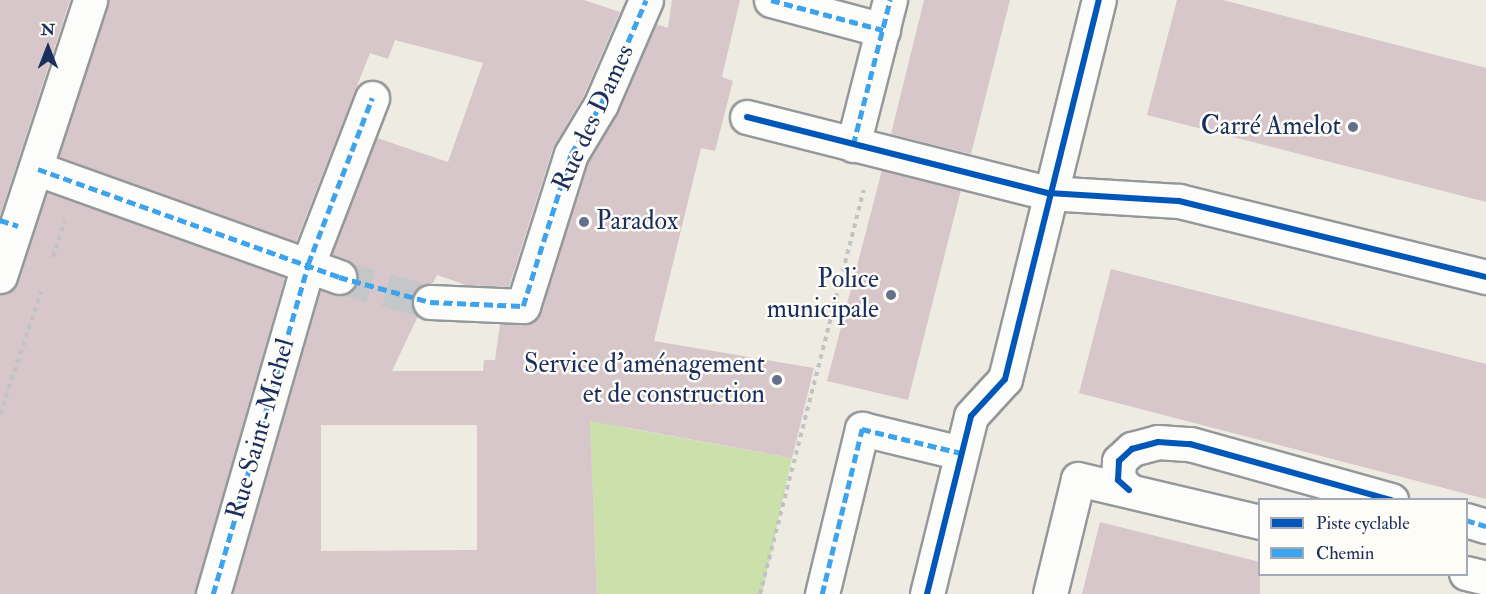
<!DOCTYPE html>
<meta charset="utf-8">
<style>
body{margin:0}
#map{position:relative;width:1486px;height:594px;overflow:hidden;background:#eeece2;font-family:"IM FELL Double Pica",serif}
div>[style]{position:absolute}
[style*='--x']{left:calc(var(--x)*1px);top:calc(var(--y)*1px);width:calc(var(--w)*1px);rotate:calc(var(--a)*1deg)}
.green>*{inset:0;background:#cce0ac}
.building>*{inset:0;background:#d7c7ca}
.minor-tunnel>*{height:33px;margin-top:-16.5px;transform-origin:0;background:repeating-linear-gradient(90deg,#c4c6c8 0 33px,transparent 0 49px)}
.path>*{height:4px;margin-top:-2px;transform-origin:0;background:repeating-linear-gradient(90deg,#c0c2c4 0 4.5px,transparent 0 9px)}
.roads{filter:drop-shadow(2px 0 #95989a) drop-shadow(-2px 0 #95989a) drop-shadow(0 2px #95989a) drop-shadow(0 -2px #95989a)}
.minor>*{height:33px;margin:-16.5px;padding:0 16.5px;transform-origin:16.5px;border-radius:16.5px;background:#fcfcfb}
.quiet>*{height:4.5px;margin-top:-2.25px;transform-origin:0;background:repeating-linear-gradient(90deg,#3da3ed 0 9px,transparent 0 13.5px)}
.cycleway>*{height:6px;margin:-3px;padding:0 3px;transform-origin:3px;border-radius:3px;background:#0057b8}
.dots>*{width:16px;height:16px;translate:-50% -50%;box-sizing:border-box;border:3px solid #fdfcf7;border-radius:50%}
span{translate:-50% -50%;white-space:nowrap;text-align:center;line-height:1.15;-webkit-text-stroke:5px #fdfcf7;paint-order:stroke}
.street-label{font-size:26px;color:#1b2f5e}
.poi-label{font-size:26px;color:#1b2f5e}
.right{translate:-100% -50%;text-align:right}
.left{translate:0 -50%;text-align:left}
.legend{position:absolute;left:1258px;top:498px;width:210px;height:78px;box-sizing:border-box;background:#fdfcf7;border:2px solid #a3aaba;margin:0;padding:8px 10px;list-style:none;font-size:18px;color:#1b2f5e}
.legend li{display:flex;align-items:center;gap:12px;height:30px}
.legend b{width:30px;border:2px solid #a3aaba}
.north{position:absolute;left:18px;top:18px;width:60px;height:60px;-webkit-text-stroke:4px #fdfcf7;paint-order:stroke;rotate:0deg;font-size:16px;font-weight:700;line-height:24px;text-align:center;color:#1b2f5e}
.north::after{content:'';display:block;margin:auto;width:21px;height:27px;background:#1b2f5e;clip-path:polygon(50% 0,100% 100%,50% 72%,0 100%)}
</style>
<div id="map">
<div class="green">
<i style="clip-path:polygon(588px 373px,621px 427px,792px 458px,762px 594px,597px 594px)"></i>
</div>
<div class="building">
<i style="clip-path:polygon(0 0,70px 0,0 216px)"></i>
<i style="clip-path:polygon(evenodd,108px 0,584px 0,620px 12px,584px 95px,553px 148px,509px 287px,466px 285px,437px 275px,433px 283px,421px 286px,411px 301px,418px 316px,392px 371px,483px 371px,484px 360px,495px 360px,500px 324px,534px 321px,541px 312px,588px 162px,618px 112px,656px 24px,668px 28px,672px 0,740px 0,722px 77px,733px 81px,715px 151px,701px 148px,654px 341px,814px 368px,792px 458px,590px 421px,597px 594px,233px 594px,320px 290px,343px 295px,357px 283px,353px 264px,332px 254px,377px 138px,448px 162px,483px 63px,395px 40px,388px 59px,370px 53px,296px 242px,59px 157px,108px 0,321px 425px,477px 425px,477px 550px,321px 551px,321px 425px)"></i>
<i style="clip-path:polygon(924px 0,1010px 0,971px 154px,891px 134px)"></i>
<i style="clip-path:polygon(1177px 0,1223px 0,1486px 68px,1486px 202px,1147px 115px)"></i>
<i style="clip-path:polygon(882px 170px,961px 190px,908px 400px,827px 381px)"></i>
<i style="clip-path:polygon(47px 192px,285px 277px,195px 594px,0 594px,0 294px,12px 290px,18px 282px)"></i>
<i style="clip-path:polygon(1111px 269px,1486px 364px,1486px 499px,1079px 393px)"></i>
<i style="clip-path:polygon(1100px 522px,1260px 562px,1260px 594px,1082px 594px)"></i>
</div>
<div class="minor-tunnel">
<i style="--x:339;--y:277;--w:94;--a:15.4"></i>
</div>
<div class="path">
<i style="--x:53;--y:257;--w:38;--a:-72"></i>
<i style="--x:0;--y:414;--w:129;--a:-71.4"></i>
<i style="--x:760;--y:594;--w:417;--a:-75.6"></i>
</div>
<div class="roads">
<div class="minor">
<i style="--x:771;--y:0;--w:116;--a:15"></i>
<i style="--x:747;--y:117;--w:310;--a:14.2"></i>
<i style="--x:1048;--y:193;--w:131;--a:3.5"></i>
<i style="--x:1179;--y:201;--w:316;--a:13.9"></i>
<i style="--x:853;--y:145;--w:150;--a:-75.7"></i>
<i style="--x:38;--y:169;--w:320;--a:19.7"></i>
<i style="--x:0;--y:276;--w:290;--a:-71.9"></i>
<i style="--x:430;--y:302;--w:93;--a:2.5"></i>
<i style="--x:523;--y:306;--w:159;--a:-72.5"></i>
<i style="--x:571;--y:154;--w:58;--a:-59"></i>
<i style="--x:601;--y:104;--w:113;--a:-66.6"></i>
<i style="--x:1129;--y:490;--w:15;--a:-138"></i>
<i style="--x:1118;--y:480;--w:19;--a:-87"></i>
<i style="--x:1119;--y:461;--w:18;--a:-43"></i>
<i style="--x:1132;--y:449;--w:27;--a:-15"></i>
<i style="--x:1158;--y:442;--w:32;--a:4"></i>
<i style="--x:1190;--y:444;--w:209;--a:15.6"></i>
<i style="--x:1466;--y:520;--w:21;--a:17"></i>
<i style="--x:1466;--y:573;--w:21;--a:14"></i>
<i style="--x:213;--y:594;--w:343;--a:-73.9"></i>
<i style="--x:308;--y:264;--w:178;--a:-68.9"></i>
<i style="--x:822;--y:594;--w:170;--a:-76.4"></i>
<i style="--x:862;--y:429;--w:102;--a:13.6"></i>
<i style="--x:927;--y:594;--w:183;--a:-76.1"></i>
<i style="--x:971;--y:416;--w:50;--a:-47.4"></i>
<i style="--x:1005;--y:379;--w:390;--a:-76.1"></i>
<i style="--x:1050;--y:594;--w:118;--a:-76.3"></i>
<i style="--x:1078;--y:479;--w:187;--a:13.3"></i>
</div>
</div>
<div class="quiet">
<i style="--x:771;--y:0;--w:116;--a:15"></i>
<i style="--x:853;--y:145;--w:150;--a:-75.7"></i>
<i style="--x:38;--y:169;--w:320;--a:19.7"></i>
<i style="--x:339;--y:277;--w:94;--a:15.4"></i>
<i style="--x:430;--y:302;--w:93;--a:2.5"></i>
<i style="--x:523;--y:306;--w:159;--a:-72.5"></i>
<i style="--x:571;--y:154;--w:58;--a:-59"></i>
<i style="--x:601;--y:104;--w:113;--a:-66.6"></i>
<i style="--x:0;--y:220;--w:19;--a:18"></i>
<i style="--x:1466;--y:520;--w:21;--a:17"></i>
<i style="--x:213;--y:594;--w:343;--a:-73.9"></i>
<i style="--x:308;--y:264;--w:178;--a:-68.9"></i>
<i style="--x:822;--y:594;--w:170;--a:-76.4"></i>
<i style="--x:862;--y:429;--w:102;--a:13.6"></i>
</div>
<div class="cycleway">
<i style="--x:747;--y:117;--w:310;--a:14.2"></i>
<i style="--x:1048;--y:193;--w:131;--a:3.5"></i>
<i style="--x:1179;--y:201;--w:316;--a:13.9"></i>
<i style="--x:1129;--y:490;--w:15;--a:-138"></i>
<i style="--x:1118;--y:480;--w:19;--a:-87"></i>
<i style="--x:1119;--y:461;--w:18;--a:-43"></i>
<i style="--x:1132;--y:449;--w:27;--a:-15"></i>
<i style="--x:1158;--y:442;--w:32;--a:4"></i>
<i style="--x:1190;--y:444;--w:209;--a:15.6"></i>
<i style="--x:927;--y:594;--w:183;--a:-76.1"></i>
<i style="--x:971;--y:416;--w:50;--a:-47.4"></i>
<i style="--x:1005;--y:379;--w:390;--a:-76.1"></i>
</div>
<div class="dots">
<i style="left:1353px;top:127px;background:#65718c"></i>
<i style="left:584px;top:222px;background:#65718c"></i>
<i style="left:891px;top:295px;background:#65718c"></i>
<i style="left:777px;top:380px;background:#65718c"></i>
</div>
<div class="street-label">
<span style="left:594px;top:118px;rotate:-65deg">Rue des Dames</span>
<span style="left:261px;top:429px;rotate:-74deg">Rue Saint-Michel</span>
</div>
<div class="poi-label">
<span class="right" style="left:1341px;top:127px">Carré Amelot</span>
<span class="left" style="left:596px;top:222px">Paradox</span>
<span class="right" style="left:879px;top:295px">Police<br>municipale</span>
<span class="right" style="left:765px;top:380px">Service d'aménagement<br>et de construction</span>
</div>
<ul class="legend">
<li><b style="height:8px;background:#0057b8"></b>Piste cyclable</li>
<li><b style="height:8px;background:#3da3ed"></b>Chemin</li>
</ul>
<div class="north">N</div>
</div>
